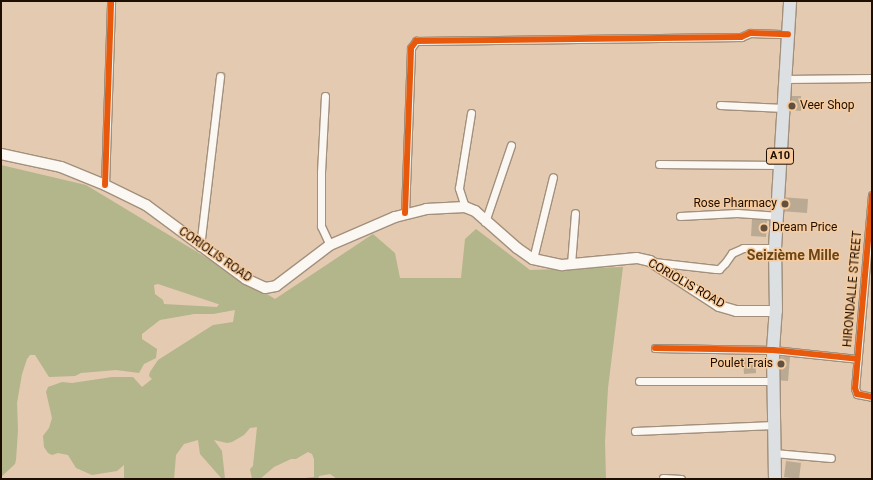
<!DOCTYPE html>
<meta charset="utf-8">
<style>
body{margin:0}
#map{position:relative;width:873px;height:480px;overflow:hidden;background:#e3cab1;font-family:Roboto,sans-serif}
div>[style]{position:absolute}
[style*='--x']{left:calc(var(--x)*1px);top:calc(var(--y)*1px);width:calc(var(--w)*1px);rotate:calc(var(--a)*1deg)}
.forest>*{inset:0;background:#b3b58b}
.building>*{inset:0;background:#baaa94}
.roads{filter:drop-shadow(1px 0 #a2907c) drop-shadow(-1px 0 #a2907c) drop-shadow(0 1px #a2907c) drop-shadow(0 -1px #a2907c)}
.minor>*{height:7px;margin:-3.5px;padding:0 3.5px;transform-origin:3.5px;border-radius:3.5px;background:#fbf7f3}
.secondary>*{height:10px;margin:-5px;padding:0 5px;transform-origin:5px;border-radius:5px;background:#fbf7f3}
.primary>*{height:12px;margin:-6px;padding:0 6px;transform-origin:6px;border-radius:6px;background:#dde0e2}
.cycleway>*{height:6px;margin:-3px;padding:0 3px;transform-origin:3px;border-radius:3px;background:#e8590c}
.dots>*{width:11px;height:11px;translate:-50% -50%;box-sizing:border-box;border:2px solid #f7cb9d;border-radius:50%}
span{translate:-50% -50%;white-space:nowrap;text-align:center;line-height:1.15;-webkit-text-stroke:3px #f7cb9d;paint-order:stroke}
.shield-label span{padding:1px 3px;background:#f7cb9d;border:1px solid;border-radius:3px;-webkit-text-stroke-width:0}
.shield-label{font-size:11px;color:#1d0e00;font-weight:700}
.poi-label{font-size:12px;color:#1d0e00}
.left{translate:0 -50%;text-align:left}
.right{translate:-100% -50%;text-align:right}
.street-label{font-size:12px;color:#1d0e00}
.quarter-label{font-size:14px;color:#6a4518;font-weight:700}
.frame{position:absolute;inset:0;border:2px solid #1d0e00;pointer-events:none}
</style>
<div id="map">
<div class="forest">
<i style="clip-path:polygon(evenodd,1px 165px,86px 185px,275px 299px,373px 234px,395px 253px,400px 278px,461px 278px,465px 239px,476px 229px,530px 270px,623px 267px,608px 388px,605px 442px,606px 479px,337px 479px,330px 474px,319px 476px,318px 479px,296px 479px,314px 477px,314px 459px,312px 454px,308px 452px,296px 459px,291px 459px,274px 467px,260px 479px,252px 479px,250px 469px,253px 466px,257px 427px,250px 428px,244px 435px,232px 442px,227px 443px,214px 440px,222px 451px,225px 479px,222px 479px,200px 454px,198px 440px,184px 444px,176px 455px,174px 479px,124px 479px,124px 465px,117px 471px,92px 475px,76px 468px,68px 455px,58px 453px,52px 455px,48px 453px,44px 447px,43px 436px,49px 428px,52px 418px,46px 392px,48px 387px,62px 382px,72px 383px,112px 377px,133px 377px,142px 387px,152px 379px,149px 376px,150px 372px,158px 360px,213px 325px,233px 322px,235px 310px,213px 314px,194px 314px,160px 320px,142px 334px,142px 339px,157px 349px,156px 358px,144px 364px,139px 373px,116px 370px,81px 373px,75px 376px,49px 377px,35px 355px,30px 355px,27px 359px,22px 374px,17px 403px,18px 430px,16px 460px,15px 464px,1px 477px,1px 165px,158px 284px,218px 304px,219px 304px,217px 307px,164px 304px,163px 300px,155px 294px,154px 285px,158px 284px)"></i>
</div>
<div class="building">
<i style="clip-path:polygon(790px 96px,801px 96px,801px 111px,790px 110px)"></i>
<i style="clip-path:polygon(780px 197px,808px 199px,807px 213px,780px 211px)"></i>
<i style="clip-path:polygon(752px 219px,767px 220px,766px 237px,751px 236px)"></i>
<i style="clip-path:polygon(778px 356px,790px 357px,788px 381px,776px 380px)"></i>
<i style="clip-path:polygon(755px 357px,756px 373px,744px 374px,743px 358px)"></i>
<i style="clip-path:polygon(786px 461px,801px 463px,799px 479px,784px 477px)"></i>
</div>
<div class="roads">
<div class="minor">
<i style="--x:786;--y:79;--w:86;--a:-0.7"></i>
<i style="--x:325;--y:96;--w:76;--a:93"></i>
<i style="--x:321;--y:172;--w:54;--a:90"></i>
<i style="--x:321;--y:226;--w:21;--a:65"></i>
<i style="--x:720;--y:105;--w:64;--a:2.7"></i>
<i style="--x:659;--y:164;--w:121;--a:0.5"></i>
<i style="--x:105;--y:185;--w:184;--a:-88.1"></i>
<i style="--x:872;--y:195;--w:194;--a:95"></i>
<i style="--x:855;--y:388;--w:6;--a:72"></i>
<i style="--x:857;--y:394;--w:15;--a:11"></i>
<i style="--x:465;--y:207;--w:20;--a:-108"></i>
<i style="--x:459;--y:188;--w:76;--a:-80.9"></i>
<i style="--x:405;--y:213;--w:165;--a:-87.9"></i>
<i style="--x:411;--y:48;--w:9;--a:-54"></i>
<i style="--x:416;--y:41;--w:325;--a:-0.7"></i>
<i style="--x:741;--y:37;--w:10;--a:-24"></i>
<i style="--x:750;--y:33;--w:38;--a:2"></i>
<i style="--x:680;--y:216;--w:57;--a:-3"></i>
<i style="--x:737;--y:213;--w:39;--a:4"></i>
<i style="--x:485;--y:222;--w:81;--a:-71.3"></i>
<i style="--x:200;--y:247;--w:172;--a:-83.3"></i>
<i style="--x:533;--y:259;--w:84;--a:-76.3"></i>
<i style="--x:654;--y:262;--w:62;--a:6.4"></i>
<i style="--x:716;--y:269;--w:3;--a:0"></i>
<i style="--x:719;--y:269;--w:8;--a:-45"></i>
<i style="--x:725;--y:263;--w:12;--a:-55"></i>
<i style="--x:732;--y:253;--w:12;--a:-24"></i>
<i style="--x:743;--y:248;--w:32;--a:0"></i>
<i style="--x:571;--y:264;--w:51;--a:-85.5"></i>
<i style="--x:655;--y:348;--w:118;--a:1"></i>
<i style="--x:773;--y:350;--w:85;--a:6"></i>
<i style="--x:639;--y:381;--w:134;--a:0"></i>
<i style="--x:635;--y:431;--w:139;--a:-2.5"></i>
<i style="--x:774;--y:453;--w:57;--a:5"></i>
<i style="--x:663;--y:478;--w:18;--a:3"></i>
</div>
<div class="secondary">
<i style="--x:1;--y:154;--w:61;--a:12.2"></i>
<i style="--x:61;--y:167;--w:48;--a:22.2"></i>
<i style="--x:105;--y:185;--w:46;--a:26"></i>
<i style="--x:146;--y:205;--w:124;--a:36.5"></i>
<i style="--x:246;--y:279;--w:21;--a:25"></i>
<i style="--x:265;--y:288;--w:11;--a:-10"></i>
<i style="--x:276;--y:286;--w:68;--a:-37.2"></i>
<i style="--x:330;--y:245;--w:71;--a:-23.3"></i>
<i style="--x:395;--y:217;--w:32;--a:-14"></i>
<i style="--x:426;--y:209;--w:39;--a:-3"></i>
<i style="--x:465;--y:207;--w:11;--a:22"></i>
<i style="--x:475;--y:211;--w:56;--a:41.4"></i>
<i style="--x:517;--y:248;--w:19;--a:35"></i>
<i style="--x:533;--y:259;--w:30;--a:12"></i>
<i style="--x:562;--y:265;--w:75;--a:-5.3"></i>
<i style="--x:637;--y:258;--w:13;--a:13"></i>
<i style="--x:650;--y:261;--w:82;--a:33.1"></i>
<i style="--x:719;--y:306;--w:18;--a:16"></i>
<i style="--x:736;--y:311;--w:40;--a:0"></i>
</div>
<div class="primary">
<i style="--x:775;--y:479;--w:129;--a:-90.9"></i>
<i style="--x:773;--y:350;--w:39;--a:-86"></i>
<i style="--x:776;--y:311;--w:63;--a:-90.9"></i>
<i style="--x:775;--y:248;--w:247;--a:-86.5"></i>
</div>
</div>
<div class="cycleway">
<i style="--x:105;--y:185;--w:184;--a:-88.1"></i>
<i style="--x:872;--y:195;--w:194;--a:95"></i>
<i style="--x:855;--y:388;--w:6;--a:72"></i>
<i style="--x:857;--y:394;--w:15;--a:11"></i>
<i style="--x:405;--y:213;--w:165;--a:-87.9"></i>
<i style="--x:411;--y:48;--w:9;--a:-54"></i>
<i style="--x:416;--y:41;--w:325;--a:-0.7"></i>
<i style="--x:741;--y:37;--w:10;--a:-24"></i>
<i style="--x:750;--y:33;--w:38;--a:2"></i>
<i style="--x:655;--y:348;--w:118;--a:1"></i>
<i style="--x:773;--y:350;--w:85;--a:6"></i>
</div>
<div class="dots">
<i style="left:792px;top:106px;background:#62503e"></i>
<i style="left:785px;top:204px;background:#62503e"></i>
<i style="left:764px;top:228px;background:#62503e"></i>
<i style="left:781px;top:364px;background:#62503e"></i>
</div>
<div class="shield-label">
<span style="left:780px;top:156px">A10</span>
</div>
<div class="poi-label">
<span class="left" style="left:800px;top:106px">Veer Shop</span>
<span class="right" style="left:777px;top:204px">Rose Pharmacy</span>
<span class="left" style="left:772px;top:228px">Dream Price</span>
<span class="right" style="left:773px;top:364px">Poulet Frais</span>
</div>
<div class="street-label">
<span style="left:215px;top:255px;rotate:35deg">CORIOLIS ROAD</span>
<span style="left:686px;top:284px;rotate:30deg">CORIOLIS ROAD</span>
<span style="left:853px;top:289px;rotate:-85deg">HIRONDALLE STREET</span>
</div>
<div class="quarter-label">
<span style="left:793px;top:255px">Seizième Mille</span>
</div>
<div class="frame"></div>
</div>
